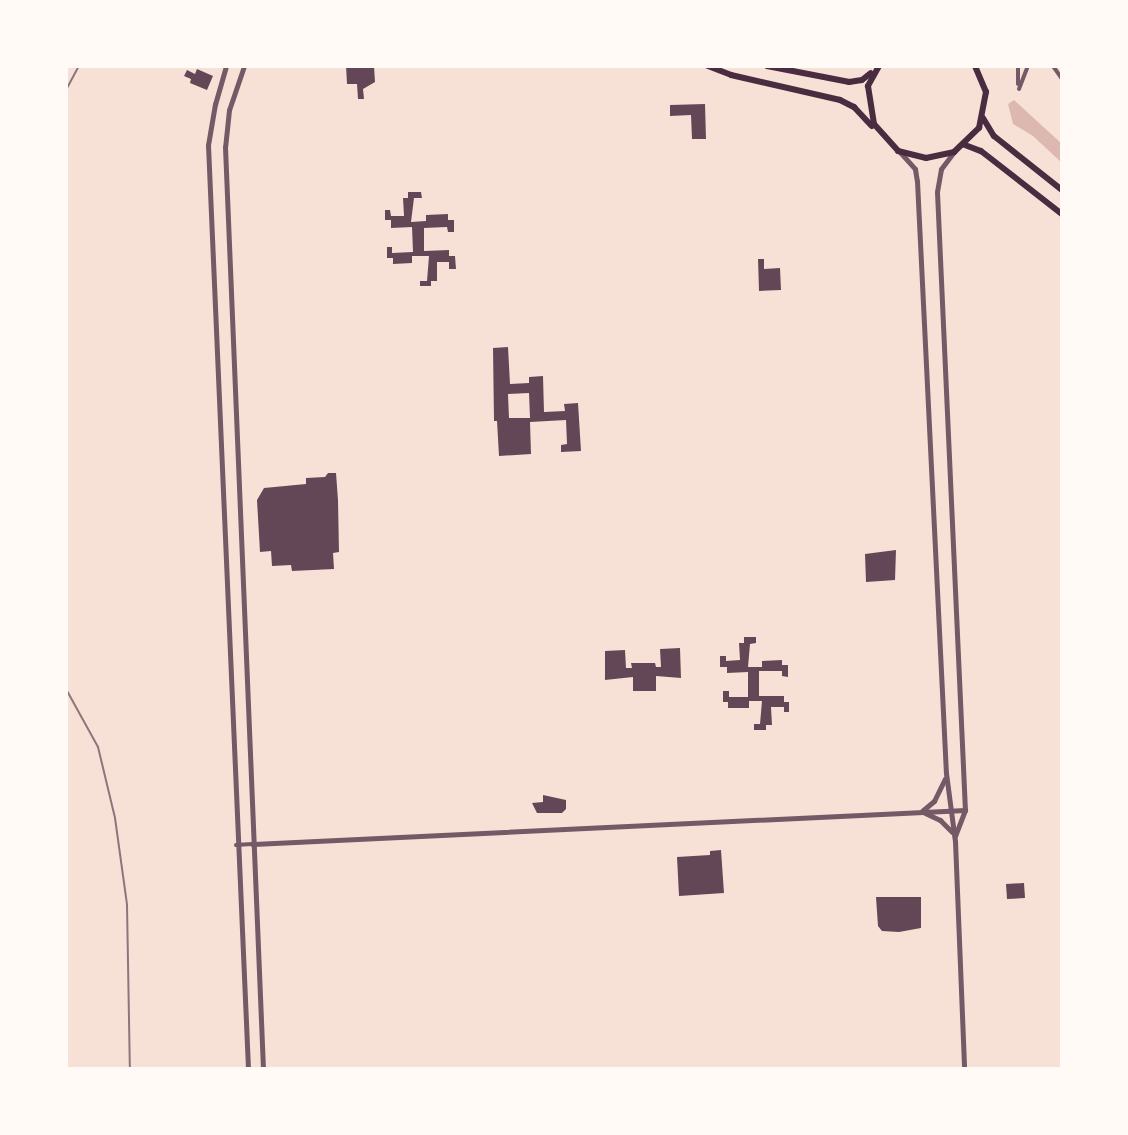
<!DOCTYPE html>
<style>
body{margin:0}
#map{position:relative;width:1128px;height:1135px;overflow:hidden;background:#f7e1d7;font-family:Montserrat,sans-serif}
div>[style]{position:absolute}
[style*='--x']{left:calc(var(--x)*1px);top:calc(var(--y)*1px);width:calc(var(--w)*1px);rotate:calc(var(--a)*1deg)}
.water>*{inset:0;background:#dcb8b0}
.building>*{inset:0;background:#644757}
.minor>*{height:4px;margin:-2px;padding:0 2px;transform-origin:2px;border-radius:2px;background:#755966}
.tertiary>*{height:5px;margin:-2.5px;padding:0 2.5px;transform-origin:2.5px;border-radius:2.5px;background:#755966}
.primary>*{height:6px;margin:-3px;padding:0 3px;transform-origin:3px;border-radius:3px;background:#4a2c40}
.rail>*{height:2px;margin:-1px;padding:0 1px;transform-origin:1px;border-radius:1px;background:#8f747c}
span{translate:-50% -50%;white-space:nowrap;text-align:center;line-height:1.15;-webkit-text-stroke:7px #fffaf5;paint-order:stroke}
.frame{position:absolute;inset:0;border:68px solid #fffaf5;pointer-events:none}
</style>
<div id="map">
<div class="water">
<i style="clip-path:polygon(1014px 100px,1062px 144px,1062px 163px,1033px 136px,1013px 124px,1008px 104px)"></i>
</div>
<div class="building">
<i style="clip-path:polygon(346px 66px,374px 66px,375px 82px,363px 89px,364px 99px,358px 99px,357px 84px,347px 84px)"></i>
<i style="clip-path:polygon(197px 69px,213px 76px,207px 90px,190px 83px,191px 79px,184px 76px,187px 70px,195px 74px)"></i>
<i style="clip-path:polygon(705px 104px,706px 139px,692px 139px,691px 115px,670px 116px,670px 105px)"></i>
<i style="clip-path:polygon(408px 192px,421px 192px,422px 198px,414px 198px,411px 222px,426px 221px,426px 215px,448px 214px,448px 220px,454px 220px,454px 232px,448px 232px,447px 227px,424px 228px,424px 251px,449px 250px,449px 256px,455px 256px,456px 269px,449px 269px,449px 262px,437px 262px,437px 281px,431px 281px,431px 286px,420px 286px,420px 281px,427px 281px,429px 256px,412px 256px,412px 263px,393px 264px,393px 258px,387px 258px,387px 247px,392px 247px,392px 253px,413px 252px,412px 227px,391px 228px,391px 220px,385px 220px,385px 210px,390px 210px,391px 216px,404px 216px,403px 198px,408px 198px)"></i>
<i style="clip-path:polygon(758px 259px,764px 259px,764px 269px,780px 268px,781px 290px,759px 291px)"></i>
<i style="clip-path:polygon(evenodd,508px 347px,510px 384px,529px 383px,529px 377px,543px 376px,544px 412px,565px 411px,564px 404px,578px 403px,581px 451px,561px 452px,561px 445px,567px 444px,566px 420px,530px 422px,531px 454px,499px 456px,497px 421px,494px 421px,493px 348px,508px 347px,529px 393px,530px 418px,509px 418px,508px 394px,529px 393px)"></i>
<i style="clip-path:polygon(328px 473px,336px 473px,338px 500px,339px 552px,333px 553px,334px 569px,292px 571px,291px 565px,272px 566px,271px 551px,260px 552px,257px 500px,264px 488px,306px 484px,306px 478px,325px 477px)"></i>
<i style="clip-path:polygon(896px 550px,895px 580px,866px 582px,865px 554px)"></i>
<i style="clip-path:polygon(744px 637px,756px 637px,756px 643px,750px 644px,748px 667px,762px 667px,762px 661px,782px 660px,782px 665px,788px 665px,788px 677px,782px 676px,782px 671px,759px 671px,759px 696px,784px 696px,784px 702px,789px 702px,789px 712px,784px 712px,784px 707px,771px 707px,772px 725px,766px 725px,766px 730px,754px 730px,754px 724px,760px 724px,762px 701px,749px 701px,749px 708px,728px 708px,728px 702px,723px 702px,723px 691px,729px 691px,729px 697px,748px 697px,748px 672px,727px 673px,727px 667px,720px 667px,720px 656px,726px 656px,726px 661px,740px 660px,739px 643px,744px 643px)"></i>
<i style="clip-path:polygon(680px 648px,681px 678px,656px 676px,656px 691px,633px 691px,633px 677px,605px 680px,605px 651px,625px 650px,626px 668px,632px 668px,631px 663px,655px 663px,656px 667px,661px 667px,660px 649px)"></i>
<i style="clip-path:polygon(543px 795px,566px 800px,566px 809px,562px 813px,537px 813px,532px 803px,543px 802px)"></i>
<i style="clip-path:polygon(721px 850px,724px 893px,679px 896px,677px 857px,710px 855px,710px 851px)"></i>
<i style="clip-path:polygon(1024px 883px,1025px 898px,1007px 899px,1006px 884px)"></i>
<i style="clip-path:polygon(876px 897px,921px 897px,921px 928px,899px 932px,882px 931px,878px 926px)"></i>
</div>
<div class="minor">
<i style="--x:1018;--y:66;--w:18;--a:90"></i>
<i style="--x:1053;--y:66;--w:16;--a:55"></i>
<i style="--x:1019;--y:89;--w:25;--a:-69"></i>
<i style="--x:236;--y:845;--w:16;--a:-4"></i>
</div>
<div class="tertiary">
<i style="--x:226;--y:66;--w:40;--a:106"></i>
<i style="--x:215;--y:104;--w:42;--a:99.7"></i>
<i style="--x:208;--y:145;--w:925;--a:87.52"></i>
<i style="--x:244;--y:66;--w:46;--a:108.8"></i>
<i style="--x:229;--y:110;--w:37;--a:96"></i>
<i style="--x:225;--y:147;--w:923;--a:87.64"></i>
<i style="--x:899;--y:151;--w:24;--a:48"></i>
<i style="--x:915;--y:169;--w:12;--a:81"></i>
<i style="--x:917;--y:181;--w:593;--a:87.2"></i>
<i style="--x:946;--y:773;--w:69;--a:82.5"></i>
<i style="--x:955;--y:841;--w:228;--a:87.7"></i>
<i style="--x:953;--y:153;--w:20;--a:127"></i>
<i style="--x:941;--y:169;--w:23;--a:100"></i>
<i style="--x:937;--y:192;--w:619;--a:87.41"></i>
<i style="--x:965;--y:810;--w:28;--a:111"></i>
<i style="--x:922;--y:811;--w:16;--a:-40"></i>
<i style="--x:934;--y:801;--w:25;--a:-64"></i>
<i style="--x:925;--y:813;--w:17;--a:25"></i>
<i style="--x:940;--y:820;--w:17;--a:45"></i>
<i style="--x:252;--y:844;--w:714;--a:-2.73"></i>
</div>
<div class="primary">
<i style="--x:708;--y:66;--w:25;--a:21"></i>
<i style="--x:731;--y:75;--w:112;--a:12.9"></i>
<i style="--x:840;--y:100;--w:16;--a:27"></i>
<i style="--x:854;--y:107;--w:26;--a:47"></i>
<i style="--x:767;--y:66;--w:84;--a:11"></i>
<i style="--x:849;--y:82;--w:13;--a:-9"></i>
<i style="--x:862;--y:80;--w:11;--a:-38"></i>
<i style="--x:879;--y:66;--w:23;--a:119"></i>
<i style="--x:868;--y:86;--w:38;--a:81"></i>
<i style="--x:874;--y:124;--w:36;--a:48"></i>
<i style="--x:898;--y:151;--w:29;--a:14"></i>
<i style="--x:926;--y:158;--w:29;--a:-12"></i>
<i style="--x:954;--y:152;--w:35;--a:-44"></i>
<i style="--x:979;--y:128;--w:37;--a:-79"></i>
<i style="--x:986;--y:92;--w:28;--a:-113"></i>
<i style="--x:983;--y:118;--w:21;--a:59"></i>
<i style="--x:994;--y:136;--w:87;--a:38.5"></i>
<i style="--x:965;--y:145;--w:17;--a:21"></i>
<i style="--x:981;--y:151;--w:103;--a:37.9"></i>
</div>
<div class="rail">
<i style="--x:66;--y:90;--w:27;--a:-62"></i>
<i style="--x:66;--y:689;--w:66;--a:61.1"></i>
<i style="--x:98;--y:747;--w:73;--a:76.5"></i>
<i style="--x:115;--y:818;--w:88;--a:82.1"></i>
<i style="--x:127;--y:905;--w:164;--a:89"></i>
</div>
<div class="frame"></div>
</div>
